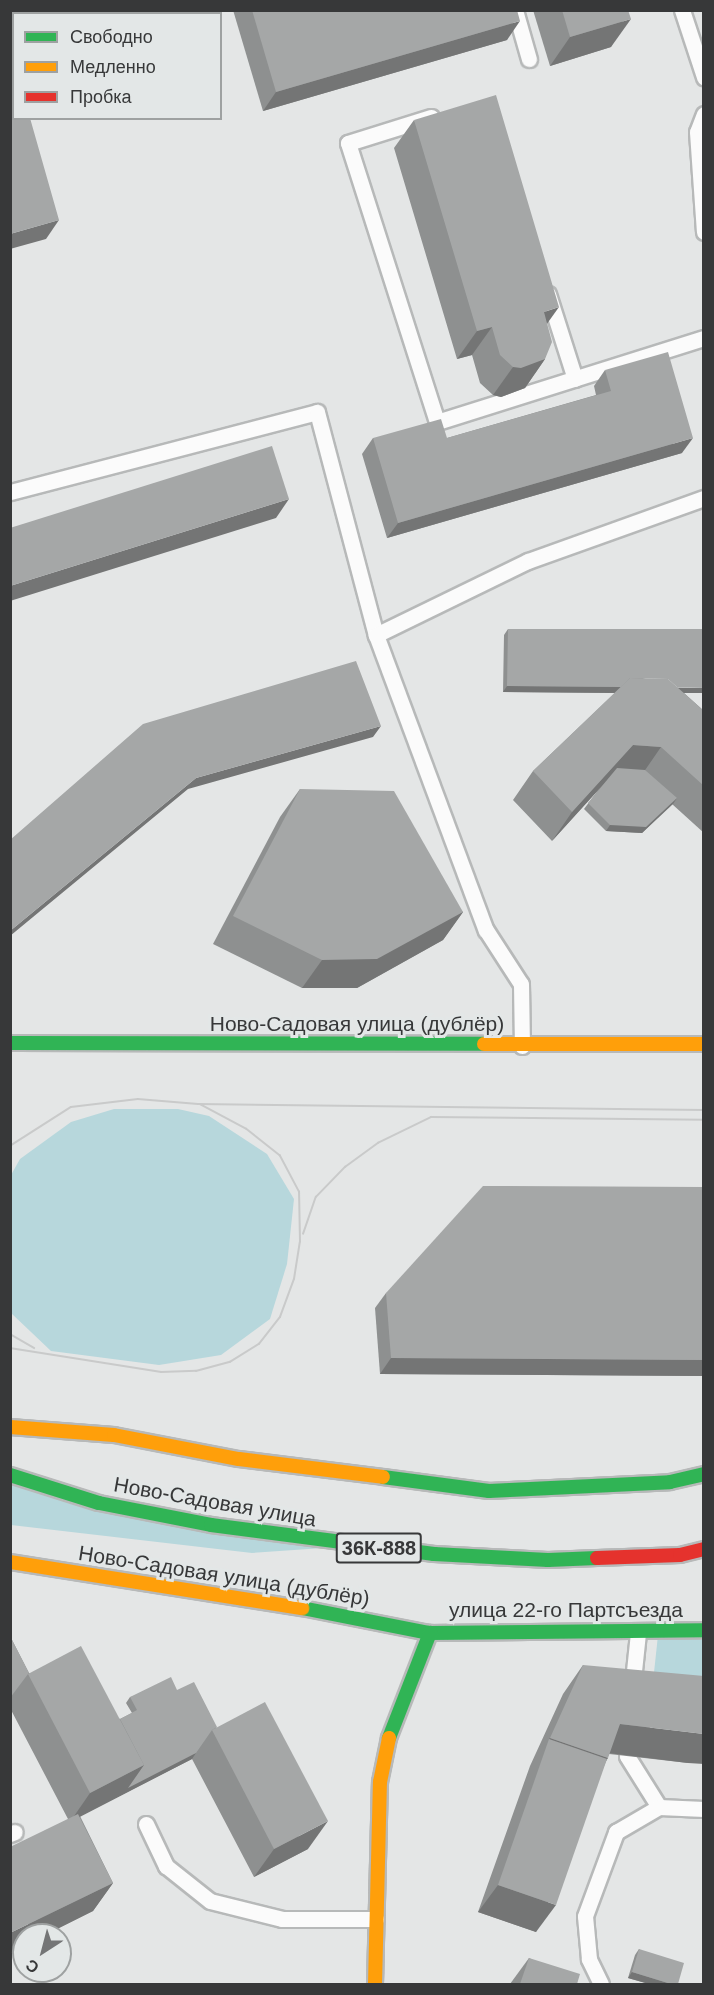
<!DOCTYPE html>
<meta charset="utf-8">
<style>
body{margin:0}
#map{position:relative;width:714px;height:1995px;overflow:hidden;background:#e4e6e6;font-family:Helvetica,sans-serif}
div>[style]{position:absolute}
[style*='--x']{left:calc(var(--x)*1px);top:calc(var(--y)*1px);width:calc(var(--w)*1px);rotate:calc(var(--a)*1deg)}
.green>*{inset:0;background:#b7d7dc}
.roads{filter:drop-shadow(2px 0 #b7b9b9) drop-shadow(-2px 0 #b7b9b9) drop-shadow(0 2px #b7b9b9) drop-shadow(0 -2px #b7b9b9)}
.lane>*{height:15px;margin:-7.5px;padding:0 7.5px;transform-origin:7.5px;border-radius:7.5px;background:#fbfbfb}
.fast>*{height:14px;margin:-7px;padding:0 7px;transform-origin:7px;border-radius:7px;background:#30b455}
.slow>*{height:14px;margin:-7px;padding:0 7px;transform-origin:7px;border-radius:7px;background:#ff9f0a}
.jam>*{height:14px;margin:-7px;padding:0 7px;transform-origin:7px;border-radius:7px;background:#e5322d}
.tram>*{height:1.5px;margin:-0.75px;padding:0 0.75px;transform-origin:0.75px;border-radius:0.75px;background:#c9caca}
.wall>*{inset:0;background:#8e9090}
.shaded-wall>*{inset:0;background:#747575}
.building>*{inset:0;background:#a5a7a7}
span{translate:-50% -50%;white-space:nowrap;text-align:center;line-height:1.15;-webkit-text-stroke:6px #e3e7e7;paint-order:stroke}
.shield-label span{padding:2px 4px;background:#e3e7e7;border:2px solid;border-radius:4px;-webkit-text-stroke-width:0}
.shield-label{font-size:20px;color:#373839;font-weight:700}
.street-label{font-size:21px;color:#373839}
.frame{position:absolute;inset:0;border:12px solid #373839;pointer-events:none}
.legend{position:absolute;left:12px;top:12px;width:210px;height:108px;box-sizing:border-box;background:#e3e7e7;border:2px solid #9ea1a1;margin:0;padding:8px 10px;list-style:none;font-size:18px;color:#373839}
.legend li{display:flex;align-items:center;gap:12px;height:30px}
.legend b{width:30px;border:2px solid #9ea1a1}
.north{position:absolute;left:12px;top:1923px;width:60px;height:60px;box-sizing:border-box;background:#e3e7e7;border:2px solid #9ea1a1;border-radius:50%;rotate:216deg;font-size:16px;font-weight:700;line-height:24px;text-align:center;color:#373839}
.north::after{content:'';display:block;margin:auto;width:21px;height:27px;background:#747576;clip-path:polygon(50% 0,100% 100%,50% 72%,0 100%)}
</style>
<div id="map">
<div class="green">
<i style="clip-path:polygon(134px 11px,189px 11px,190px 13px,135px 13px)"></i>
<i style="clip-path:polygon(114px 1109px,178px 1109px,209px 1116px,267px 1154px,294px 1199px,287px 1264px,270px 1319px,221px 1355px,159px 1365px,51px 1351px,11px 1313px,11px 1175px,20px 1159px,71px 1122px)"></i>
<i style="clip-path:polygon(11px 1483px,323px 1548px,252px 1553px,11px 1525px)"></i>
<i style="clip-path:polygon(703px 1622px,703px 1692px,652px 1691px,659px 1626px)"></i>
</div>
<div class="roads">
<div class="lane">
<i style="--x:515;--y:10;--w:51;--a:74.1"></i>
<i style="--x:682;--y:10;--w:71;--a:71.8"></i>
<i style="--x:704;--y:114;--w:19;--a:111"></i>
<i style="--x:697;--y:132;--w:100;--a:86"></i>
<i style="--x:431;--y:117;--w:87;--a:162.6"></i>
<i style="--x:348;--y:143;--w:293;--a:72.3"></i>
<i style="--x:437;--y:422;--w:280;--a:-17.5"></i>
<i style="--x:548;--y:294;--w:89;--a:72.4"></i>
<i style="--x:10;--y:492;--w:317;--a:-14.6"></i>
<i style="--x:317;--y:412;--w:231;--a:75.2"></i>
<i style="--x:376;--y:635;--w:315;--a:69.6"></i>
<i style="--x:486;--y:930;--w:64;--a:57.1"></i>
<i style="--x:521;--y:984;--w:62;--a:89.1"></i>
<i style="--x:376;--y:635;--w:169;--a:-26"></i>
<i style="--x:528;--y:561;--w:187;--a:-19.7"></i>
<i style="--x:632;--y:1690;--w:57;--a:-84"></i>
<i style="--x:629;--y:1738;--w:18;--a:96"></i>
<i style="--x:627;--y:1756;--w:60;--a:57.9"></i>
<i style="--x:146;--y:1824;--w:47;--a:64.5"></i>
<i style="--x:166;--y:1866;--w:56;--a:38.5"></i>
<i style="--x:210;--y:1901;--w:74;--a:14"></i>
<i style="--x:282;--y:1919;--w:94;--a:0"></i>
<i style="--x:10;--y:1834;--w:5;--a:-22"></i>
<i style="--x:601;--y:1984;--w:28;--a:-116"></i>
<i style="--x:589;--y:1959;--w:43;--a:-95.3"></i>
<i style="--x:585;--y:1916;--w:90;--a:-69.7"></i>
<i style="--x:616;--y:1832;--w:50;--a:-30.2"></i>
<i style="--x:659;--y:1807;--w:45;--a:2.5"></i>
</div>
<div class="fast">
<i style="--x:10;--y:1043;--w:474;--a:0.1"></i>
<i style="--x:10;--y:1475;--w:93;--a:17.5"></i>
<i style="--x:99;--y:1503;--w:114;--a:11.1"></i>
<i style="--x:211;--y:1525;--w:225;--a:7.4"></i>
<i style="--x:434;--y:1554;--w:114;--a:3"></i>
<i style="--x:548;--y:1560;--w:49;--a:-2.3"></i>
<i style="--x:383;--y:1477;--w:107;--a:7.5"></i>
<i style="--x:489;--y:1491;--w:181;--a:-2.8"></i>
<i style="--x:670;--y:1482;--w:35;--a:-13"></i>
<i style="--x:302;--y:1608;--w:130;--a:11.1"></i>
<i style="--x:430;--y:1633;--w:274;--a:-0.6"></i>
<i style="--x:389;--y:1738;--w:113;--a:-68.7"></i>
</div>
<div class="slow">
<i style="--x:484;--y:1044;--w:220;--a:0"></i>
<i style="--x:10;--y:1427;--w:104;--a:4.4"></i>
<i style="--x:114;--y:1435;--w:127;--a:10.9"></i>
<i style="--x:239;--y:1459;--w:145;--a:7.1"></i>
<i style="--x:10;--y:1562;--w:296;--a:9"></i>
<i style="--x:375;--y:1984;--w:202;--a:-88.6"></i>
<i style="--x:380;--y:1782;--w:45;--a:-78.4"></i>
</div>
<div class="jam">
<i style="--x:597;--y:1558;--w:83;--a:-2.1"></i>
<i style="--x:680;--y:1555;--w:25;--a:-14"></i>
</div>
</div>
<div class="tram">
<i style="--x:10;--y:1146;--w:72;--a:-32.6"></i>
<i style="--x:71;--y:1107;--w:67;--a:-6.8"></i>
<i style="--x:138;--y:1099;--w:60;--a:4.8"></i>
<i style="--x:198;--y:1104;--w:506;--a:0.68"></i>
<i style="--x:303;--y:1234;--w:39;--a:-71"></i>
<i style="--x:316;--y:1197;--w:42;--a:-46"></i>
<i style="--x:345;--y:1167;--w:41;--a:-36"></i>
<i style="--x:378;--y:1143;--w:59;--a:-26.1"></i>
<i style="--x:431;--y:1117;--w:273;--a:0.6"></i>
<i style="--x:10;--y:1334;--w:28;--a:30"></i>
<i style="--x:10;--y:1348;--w:153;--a:9"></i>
<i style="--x:161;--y:1372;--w:35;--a:-2"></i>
<i style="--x:196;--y:1371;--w:35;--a:-15"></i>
<i style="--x:230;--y:1362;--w:34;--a:-32"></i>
<i style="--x:259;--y:1344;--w:34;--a:-52"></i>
<i style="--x:280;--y:1317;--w:40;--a:-69.8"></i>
<i style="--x:294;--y:1279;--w:37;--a:-81"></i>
<i style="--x:300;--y:1242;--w:50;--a:-91.1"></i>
<i style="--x:299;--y:1192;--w:41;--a:-117.8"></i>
<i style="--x:280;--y:1156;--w:43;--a:-141.5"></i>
<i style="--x:246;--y:1129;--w:51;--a:-151.9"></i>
</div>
<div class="wall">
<i style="clip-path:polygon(233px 10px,517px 10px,507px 40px,263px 111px)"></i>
<i style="clip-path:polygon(533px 10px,628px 10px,611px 47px,550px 66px)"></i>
<i style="clip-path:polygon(414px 120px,547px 324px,545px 359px,525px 388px,501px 397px,493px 395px,480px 383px,472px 355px,457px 359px,394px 148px)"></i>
<i style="clip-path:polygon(605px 370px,682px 453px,387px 538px,362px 454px,373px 438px,447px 438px,596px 395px,594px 386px)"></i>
<i style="clip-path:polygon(508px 629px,684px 693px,704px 711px,704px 833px,672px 804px,642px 833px,606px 831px,584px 809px,602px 785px,552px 841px,513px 800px,533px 771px,615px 693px,503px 692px,504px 635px)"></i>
<i style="clip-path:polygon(300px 789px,463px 912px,443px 940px,357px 988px,302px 988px,213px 944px,280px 817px)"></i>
<i style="clip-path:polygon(704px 1187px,704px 1376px,380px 1374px,375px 1308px,386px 1293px)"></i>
<i style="clip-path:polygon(10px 1636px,29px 1673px,120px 1719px,132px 1713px,126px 1703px,130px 1697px,177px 1690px,217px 1728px,308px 1849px,254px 1877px,192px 1759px,80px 1816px,113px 1883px,93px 1911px,45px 1935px,24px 1935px,68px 1819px,10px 1708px)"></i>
<i style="clip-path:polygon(583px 1665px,688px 1763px,609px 1754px,536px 1932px,478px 1912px,530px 1766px,563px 1694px)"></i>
<i style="clip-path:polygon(639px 1949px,678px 1984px,649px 1984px,628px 1978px,635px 1955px)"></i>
<i style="clip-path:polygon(529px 1958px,577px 1984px,510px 1984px)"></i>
</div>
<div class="shaded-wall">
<i style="clip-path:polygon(631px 19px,611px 47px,550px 66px,570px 37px)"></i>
<i style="clip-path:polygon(520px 21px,507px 40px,263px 111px,276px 92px)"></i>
<i style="clip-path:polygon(59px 220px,46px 239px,10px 249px,10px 234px)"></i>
<i style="clip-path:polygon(559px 307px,539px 335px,544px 312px)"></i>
<i style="clip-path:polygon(492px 327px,472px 355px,457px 359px,477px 331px)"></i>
<i style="clip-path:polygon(545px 359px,525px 388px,501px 397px,493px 395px,513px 367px)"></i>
<i style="clip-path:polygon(693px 438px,682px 453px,387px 538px,398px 523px)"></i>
<i style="clip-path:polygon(289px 499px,276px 518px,10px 601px,10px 586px)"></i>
<i style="clip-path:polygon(507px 686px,625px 687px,621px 693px,503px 692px)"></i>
<i style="clip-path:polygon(640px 687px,704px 688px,704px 693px,636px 693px)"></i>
<i style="clip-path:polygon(381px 726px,373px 737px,188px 789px,10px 936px,10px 931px,196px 778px)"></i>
<i style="clip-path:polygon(633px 745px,661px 747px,641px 776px,613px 774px,552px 841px,572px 812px)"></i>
<i style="clip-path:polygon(677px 798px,673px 804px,642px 833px,606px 831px,610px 825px)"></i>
<i style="clip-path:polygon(463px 912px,443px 940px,357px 988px,302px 988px,322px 960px)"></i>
<i style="clip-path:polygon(391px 1358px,704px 1360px,704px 1376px,380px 1374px)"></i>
<i style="clip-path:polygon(620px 1724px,704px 1734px,704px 1764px,688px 1763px,600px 1752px)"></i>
<i style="clip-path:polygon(550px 1738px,608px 1758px,588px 1787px,549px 1739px)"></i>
<i style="clip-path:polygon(196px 1753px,192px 1759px,70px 1822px,90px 1793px,144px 1765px)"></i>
<i style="clip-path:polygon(328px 1821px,308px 1849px,254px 1877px,274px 1849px)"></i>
<i style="clip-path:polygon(113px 1883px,93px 1911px,45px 1935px,24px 1935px,24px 1945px,10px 1952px,10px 1933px)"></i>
<i style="clip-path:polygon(498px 1885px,556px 1905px,536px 1932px,478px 1912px)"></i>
<i style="clip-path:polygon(632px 1972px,671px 1984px,649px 1984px,628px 1978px)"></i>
</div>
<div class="building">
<i style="clip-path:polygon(252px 10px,517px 10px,520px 21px,276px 92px)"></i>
<i style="clip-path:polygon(562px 10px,628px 10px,631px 19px,570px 37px)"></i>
<i style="clip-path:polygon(10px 50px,14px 61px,14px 118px,30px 118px,59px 220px,10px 234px)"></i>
<i style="clip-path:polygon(496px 95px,559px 307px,544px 312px,552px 342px,545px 359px,521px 368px,513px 367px,500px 355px,492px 327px,477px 331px,414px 120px)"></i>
<i style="clip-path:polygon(668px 352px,693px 438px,398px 523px,373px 438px,441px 419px,447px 438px,611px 391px,605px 370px)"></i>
<i style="clip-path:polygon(272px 446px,289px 499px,10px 586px,10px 528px)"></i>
<i style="clip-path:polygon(508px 629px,704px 629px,704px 688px,677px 687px,668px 679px,630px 678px,621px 687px,507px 686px)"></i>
<i style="clip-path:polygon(356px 661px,381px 726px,196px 778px,10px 931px,10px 840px,143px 724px)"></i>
<i style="clip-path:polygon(630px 678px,668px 679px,704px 711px,704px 786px,661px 747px,633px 745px,572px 812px,533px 771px)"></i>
<i style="clip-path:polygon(617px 768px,645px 770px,677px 798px,646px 827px,610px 825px,588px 803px)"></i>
<i style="clip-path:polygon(300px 789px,394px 791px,463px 912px,377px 959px,322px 960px,233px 916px)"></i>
<i style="clip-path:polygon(483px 1186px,704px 1187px,704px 1360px,391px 1358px,386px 1293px)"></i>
<i style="clip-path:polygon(10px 1636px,29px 1673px,28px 1674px,10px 1698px)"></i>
<i style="clip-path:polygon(81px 1646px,144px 1765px,90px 1793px,28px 1674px)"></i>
<i style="clip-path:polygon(583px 1665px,704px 1676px,704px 1734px,620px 1724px,608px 1758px,550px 1738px)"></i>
<i style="clip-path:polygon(171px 1677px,177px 1690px,194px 1682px,217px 1727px,212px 1730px,196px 1753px,128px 1788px,144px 1765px,120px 1719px,137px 1710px,130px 1697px)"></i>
<i style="clip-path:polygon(265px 1702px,328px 1821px,274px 1849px,212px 1730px)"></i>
<i style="clip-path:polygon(549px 1739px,607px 1759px,556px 1905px,498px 1885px)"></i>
<i style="clip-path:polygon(78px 1814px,113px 1883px,10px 1933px,10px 1847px)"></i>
<i style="clip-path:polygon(639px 1949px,684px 1963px,678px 1984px,671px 1984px,632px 1972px)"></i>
<i style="clip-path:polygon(529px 1958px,580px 1974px,577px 1984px,520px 1984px)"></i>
</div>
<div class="shield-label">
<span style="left:379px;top:1548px">36К-888</span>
</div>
<div class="street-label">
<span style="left:357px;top:1024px">Ново-Садовая улица (дублёр)</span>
<span style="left:215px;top:1502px;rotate:10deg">Ново-Садовая улица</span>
<span style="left:224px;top:1576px;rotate:9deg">Ново-Садовая улица (дублёр)</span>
<span style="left:566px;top:1610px">улица 22-го Партсъезда</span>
</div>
<div class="frame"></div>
<ul class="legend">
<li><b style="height:8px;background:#30b455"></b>Свободно</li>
<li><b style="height:8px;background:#ff9f0a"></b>Медленно</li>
<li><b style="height:8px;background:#e5322d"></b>Пробка</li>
</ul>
<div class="north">С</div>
</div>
